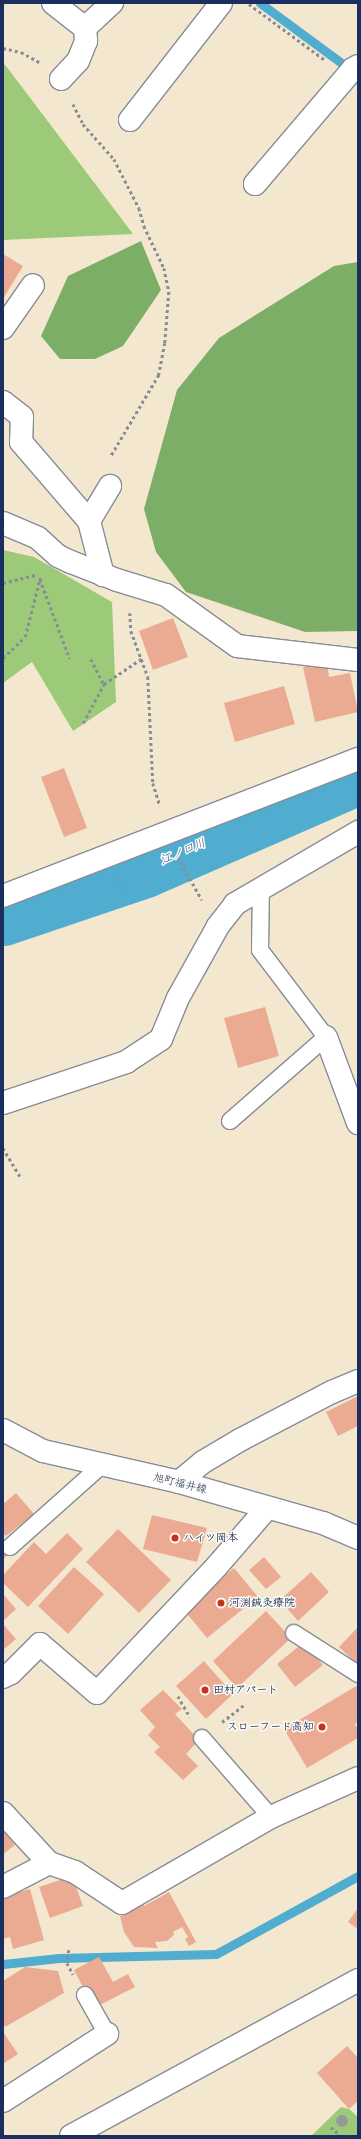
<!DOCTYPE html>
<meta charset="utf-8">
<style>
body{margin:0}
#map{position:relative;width:361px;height:2139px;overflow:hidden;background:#f3e8cf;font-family:Pangolin,"Klee One",sans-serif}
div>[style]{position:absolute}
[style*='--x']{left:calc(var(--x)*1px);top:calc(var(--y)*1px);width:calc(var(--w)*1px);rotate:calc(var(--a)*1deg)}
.green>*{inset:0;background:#9cca78}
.forest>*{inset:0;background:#7dae68}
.stream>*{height:9px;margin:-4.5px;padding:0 4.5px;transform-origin:4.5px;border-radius:4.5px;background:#51adcf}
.river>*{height:57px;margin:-28.5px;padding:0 28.5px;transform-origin:28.5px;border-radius:28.5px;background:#51adcf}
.building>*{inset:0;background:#ebaa92}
.path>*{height:2.5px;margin-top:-1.25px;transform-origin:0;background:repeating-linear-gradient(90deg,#878c96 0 3px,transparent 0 6px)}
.roads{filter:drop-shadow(1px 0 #878c96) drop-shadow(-1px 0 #878c96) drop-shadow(0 1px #878c96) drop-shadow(0 -1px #878c96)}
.lane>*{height:16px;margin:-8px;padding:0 8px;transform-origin:8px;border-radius:8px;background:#fff}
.street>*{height:22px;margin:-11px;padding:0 11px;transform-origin:11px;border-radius:11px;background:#fff}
.secondary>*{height:22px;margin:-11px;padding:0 11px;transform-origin:11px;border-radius:11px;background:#fff}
.trees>*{width:12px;height:12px;margin:-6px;border-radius:50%;background:#929c95}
.dots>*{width:11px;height:11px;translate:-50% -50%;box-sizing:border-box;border:2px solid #fdfcf7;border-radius:50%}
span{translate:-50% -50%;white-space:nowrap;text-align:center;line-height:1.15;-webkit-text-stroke:3px #fdfcf7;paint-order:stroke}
.street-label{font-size:11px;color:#1b2f5e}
.poi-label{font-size:11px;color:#1b2f5e;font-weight:700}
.left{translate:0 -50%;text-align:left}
.right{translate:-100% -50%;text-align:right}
.water-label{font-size:12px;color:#2e5b86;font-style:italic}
.frame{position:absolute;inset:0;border:4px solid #1b2f5e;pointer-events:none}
</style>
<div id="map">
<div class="green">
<i style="clip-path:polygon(3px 62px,133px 234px,3px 240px)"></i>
<i style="clip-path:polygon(3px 550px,34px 557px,112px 602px,116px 702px,73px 731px,32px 662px,3px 683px)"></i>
<i style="clip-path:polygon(341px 2107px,349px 2109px,358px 2117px,358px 2136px,312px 2135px)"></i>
</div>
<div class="forest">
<i style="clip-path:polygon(141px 241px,161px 290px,123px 346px,95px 359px,60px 359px,41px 336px,68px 276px)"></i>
<i style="clip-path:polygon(358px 262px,358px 631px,305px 632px,186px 592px,156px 552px,144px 509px,177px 390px,219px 338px,334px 266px)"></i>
</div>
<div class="stream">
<i style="--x:260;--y:3;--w:104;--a:36.4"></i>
<i style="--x:3;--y:1964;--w:56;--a:-6.1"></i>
<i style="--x:59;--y:1958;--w:157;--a:-1.5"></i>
<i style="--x:216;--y:1954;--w:162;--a:-28.8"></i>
</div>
<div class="river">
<i style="--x:3;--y:917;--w:150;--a:-18.7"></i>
<i style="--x:145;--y:869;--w:232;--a:-23.6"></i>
</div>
<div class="building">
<i style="clip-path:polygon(3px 254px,23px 266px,3px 299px)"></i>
<i style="clip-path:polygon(173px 618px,188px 657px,153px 670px,139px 631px)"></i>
<i style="clip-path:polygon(327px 662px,329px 677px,350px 673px,358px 712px,315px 722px,303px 667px)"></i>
<i style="clip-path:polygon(284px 686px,295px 724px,235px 742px,224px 703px)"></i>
<i style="clip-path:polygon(64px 768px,87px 828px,64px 837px,41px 777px)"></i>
<i style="clip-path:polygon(265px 1007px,279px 1056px,238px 1068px,224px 1018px)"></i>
<i style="clip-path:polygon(358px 1396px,358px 1426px,338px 1436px,326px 1412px)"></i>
<i style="clip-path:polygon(16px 1493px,34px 1514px,6px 1536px,3px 1533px,3px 1504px)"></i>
<i style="clip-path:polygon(152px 1515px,207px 1528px,197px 1562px,143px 1549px)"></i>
<i style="clip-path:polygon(118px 1529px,171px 1580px,139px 1613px,86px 1562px)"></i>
<i style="clip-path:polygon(67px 1533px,83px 1549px,28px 1607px,3px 1583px,3px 1575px,34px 1542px,46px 1554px)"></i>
<i style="clip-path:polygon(3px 1548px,9px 1554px,3px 1559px)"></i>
<i style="clip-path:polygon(264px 1557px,281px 1577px,266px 1589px,249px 1570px)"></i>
<i style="clip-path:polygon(74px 1567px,104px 1594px,68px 1634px,38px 1606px)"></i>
<i style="clip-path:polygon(234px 1568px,258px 1597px,207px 1638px,184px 1610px)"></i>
<i style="clip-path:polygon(311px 1572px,329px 1592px,298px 1621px,280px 1600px)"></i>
<i style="clip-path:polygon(3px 1594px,16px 1609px,3px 1621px)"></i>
<i style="clip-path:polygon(266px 1611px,291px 1638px,237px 1688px,213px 1661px)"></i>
<i style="clip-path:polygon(3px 1624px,16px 1639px,3px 1650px)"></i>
<i style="clip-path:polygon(358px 1627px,358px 1665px,339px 1647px)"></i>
<i style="clip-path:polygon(304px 1642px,323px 1665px,295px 1687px,277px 1664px)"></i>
<i style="clip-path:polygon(204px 1661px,233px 1694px,206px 1719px,176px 1686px)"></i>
<i style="clip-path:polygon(358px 1685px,358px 1722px,355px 1724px,358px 1729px,358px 1738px,307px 1768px,284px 1729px)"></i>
<i style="clip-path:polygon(163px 1690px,182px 1709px,175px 1714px,199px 1740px,186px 1754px,198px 1766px,183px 1780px,154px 1752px,160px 1747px,148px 1735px,155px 1727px,140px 1710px)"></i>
<i style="clip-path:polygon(3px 1829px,15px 1845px,3px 1854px)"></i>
<i style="clip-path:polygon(72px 1876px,83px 1906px,50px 1918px,39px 1887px)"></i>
<i style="clip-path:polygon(30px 1889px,44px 1940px,13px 1949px,10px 1937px,3px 1939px,3px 1897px)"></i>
<i style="clip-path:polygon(169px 1892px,196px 1942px,189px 1946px,185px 1939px,188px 1937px,182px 1927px,173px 1932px,174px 1935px,167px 1941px,155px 1942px,158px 1948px,134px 1947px,124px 1932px,120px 1916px,136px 1909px,134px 1904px,141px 1900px,144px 1906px)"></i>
<i style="clip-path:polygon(358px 1908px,358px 1929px,348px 1922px)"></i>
<i style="clip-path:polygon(99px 1957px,113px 1982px,128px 1974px,135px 1987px,94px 2008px,74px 1970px)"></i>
<i style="clip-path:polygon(25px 1967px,58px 1971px,64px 1993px,5px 2027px,3px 2023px,3px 1981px)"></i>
<i style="clip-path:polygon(3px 2032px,18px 2054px,3px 2064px)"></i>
<i style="clip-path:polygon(347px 2046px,358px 2058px,358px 2101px,349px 2109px,317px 2073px)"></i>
</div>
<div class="path">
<i style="--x:249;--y:4;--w:94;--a:36.4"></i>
<i style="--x:3;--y:48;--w:18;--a:13"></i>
<i style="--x:21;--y:52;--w:21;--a:29"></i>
<i style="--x:73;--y:104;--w:22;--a:63"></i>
<i style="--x:83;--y:124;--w:47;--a:48.5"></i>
<i style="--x:114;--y:159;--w:55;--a:63"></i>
<i style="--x:139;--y:208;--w:19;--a:74"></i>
<i style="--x:144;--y:226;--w:47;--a:64.5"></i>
<i style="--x:164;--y:268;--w:25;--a:78"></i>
<i style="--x:169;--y:292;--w:51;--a:94.5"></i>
<i style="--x:165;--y:343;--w:33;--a:101"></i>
<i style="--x:159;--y:375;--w:96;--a:120.6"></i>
<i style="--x:40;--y:579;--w:85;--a:69.4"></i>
<i style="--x:3;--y:583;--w:36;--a:-14"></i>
<i style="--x:130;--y:613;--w:18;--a:87"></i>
<i style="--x:131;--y:631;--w:49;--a:69.7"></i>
<i style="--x:148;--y:677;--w:106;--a:87.3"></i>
<i style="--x:153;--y:783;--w:24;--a:73"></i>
<i style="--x:3;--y:658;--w:30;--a:-44"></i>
<i style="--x:25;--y:637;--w:61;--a:-75.7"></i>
<i style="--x:40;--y:578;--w:1;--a:45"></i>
<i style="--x:91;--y:659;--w:28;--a:63"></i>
<i style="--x:83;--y:723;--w:44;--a:-61.7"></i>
<i style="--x:104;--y:684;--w:45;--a:-34"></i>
<i style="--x:178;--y:857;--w:49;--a:60.8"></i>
<i style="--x:3;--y:1148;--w:33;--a:59"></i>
<i style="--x:178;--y:1696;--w:24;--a:60"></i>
<i style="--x:222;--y:1722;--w:29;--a:-38"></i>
<i style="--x:69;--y:1950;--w:13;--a:99"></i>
<i style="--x:67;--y:1963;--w:13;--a:61"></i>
<i style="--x:331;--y:2127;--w:13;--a:42"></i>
</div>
<div class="roads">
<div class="lane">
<i style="--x:230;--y:1121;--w:128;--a:-41.2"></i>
<i style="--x:326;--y:1037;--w:109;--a:-127.2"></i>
<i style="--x:260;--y:950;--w:62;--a:-89.1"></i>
<i style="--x:10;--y:1547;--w:122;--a:-41.7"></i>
<i style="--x:294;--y:1633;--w:76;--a:32.6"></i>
<i style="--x:202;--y:1738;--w:105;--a:48.9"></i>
<i style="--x:85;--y:1995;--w:45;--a:60.6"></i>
</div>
<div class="street">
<i style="--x:53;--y:3;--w:41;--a:38"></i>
<i style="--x:61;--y:79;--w:25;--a:-47"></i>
<i style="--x:78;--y:61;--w:22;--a:-68"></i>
<i style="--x:86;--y:41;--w:13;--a:-94"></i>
<i style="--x:85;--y:28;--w:37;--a:-43"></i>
<i style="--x:130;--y:120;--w:148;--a:-52.1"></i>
<i style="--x:255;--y:184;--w:151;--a:-49.6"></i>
<i style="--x:353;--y:69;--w:6;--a:-31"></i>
<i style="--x:3;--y:328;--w:52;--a:-55.1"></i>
<i style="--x:3;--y:402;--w:24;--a:38"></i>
<i style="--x:22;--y:417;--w:25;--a:92"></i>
<i style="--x:21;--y:442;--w:104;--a:49.3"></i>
<i style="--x:89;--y:521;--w:56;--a:75.5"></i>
<i style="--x:89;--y:521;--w:41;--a:-59"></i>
<i style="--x:3;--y:523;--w:38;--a:23"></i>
<i style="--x:38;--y:538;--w:27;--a:42"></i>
<i style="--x:58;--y:556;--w:14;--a:25"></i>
<i style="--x:71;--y:562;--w:49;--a:21.4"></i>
<i style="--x:117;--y:580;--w:51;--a:17"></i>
<i style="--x:166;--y:595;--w:87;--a:35.7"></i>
<i style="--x:237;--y:646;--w:122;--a:6.6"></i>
<i style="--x:3;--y:896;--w:381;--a:-21.1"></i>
<i style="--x:326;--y:1037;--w:92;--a:69.6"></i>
<i style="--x:3;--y:1103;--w:130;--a:-18.4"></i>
<i style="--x:126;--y:1062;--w:42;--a:-33.3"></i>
<i style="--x:161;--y:1039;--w:44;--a:-67.5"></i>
<i style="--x:178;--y:998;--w:82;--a:-60.9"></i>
<i style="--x:218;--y:926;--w:28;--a:-52"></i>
<i style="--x:235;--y:904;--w:143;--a:-30.3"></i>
<i style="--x:179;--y:1482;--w:31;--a:-40"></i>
<i style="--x:203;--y:1462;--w:43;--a:-30.7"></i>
<i style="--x:240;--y:1440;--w:104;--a:-27.6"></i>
<i style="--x:332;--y:1392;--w:28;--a:-23"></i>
<i style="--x:3;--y:1677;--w:9;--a:-27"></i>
<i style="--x:11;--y:1673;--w:41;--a:-45"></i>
<i style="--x:40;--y:1644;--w:75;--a:40.7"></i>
<i style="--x:97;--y:1693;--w:175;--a:-46.6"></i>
<i style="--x:217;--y:1566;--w:77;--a:-49.2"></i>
<i style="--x:3;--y:1813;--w:68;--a:47.4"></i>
<i style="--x:49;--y:1863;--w:28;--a:19"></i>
<i style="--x:75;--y:1872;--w:56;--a:33.4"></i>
<i style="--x:122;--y:1903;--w:172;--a:-30"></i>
<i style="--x:271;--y:1817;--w:95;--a:-24.1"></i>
<i style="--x:3;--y:1887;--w:52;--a:-27.6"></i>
<i style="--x:3;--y:2101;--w:124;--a:-32.8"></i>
<i style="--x:71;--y:2136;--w:327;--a:-28.5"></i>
</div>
<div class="secondary">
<i style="--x:3;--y:1430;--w:45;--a:27.7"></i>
<i style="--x:43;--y:1451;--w:139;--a:12.8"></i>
<i style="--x:179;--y:1482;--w:150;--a:15.9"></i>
<i style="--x:323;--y:1523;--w:38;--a:23"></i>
</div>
</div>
<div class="trees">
<i style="left:342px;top:2121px"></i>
</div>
<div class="dots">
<i style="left:175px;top:1538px;background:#c8321e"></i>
<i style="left:221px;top:1603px;background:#c8321e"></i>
<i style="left:205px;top:1690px;background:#c8321e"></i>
<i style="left:322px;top:1727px;background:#c8321e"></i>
</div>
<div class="street-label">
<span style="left:180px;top:1484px;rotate:14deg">旭町福井線</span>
</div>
<div class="poi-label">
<span class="left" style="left:183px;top:1538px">ハイツ岡本</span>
<span class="left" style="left:229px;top:1603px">河渕鍼灸療院</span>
<span class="left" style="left:213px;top:1690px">田村アパート</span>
<span class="right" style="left:314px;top:1727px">スローフード高知</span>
</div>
<div class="water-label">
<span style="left:183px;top:852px;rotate:-23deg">江ノ口川</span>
</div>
<div class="frame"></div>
</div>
